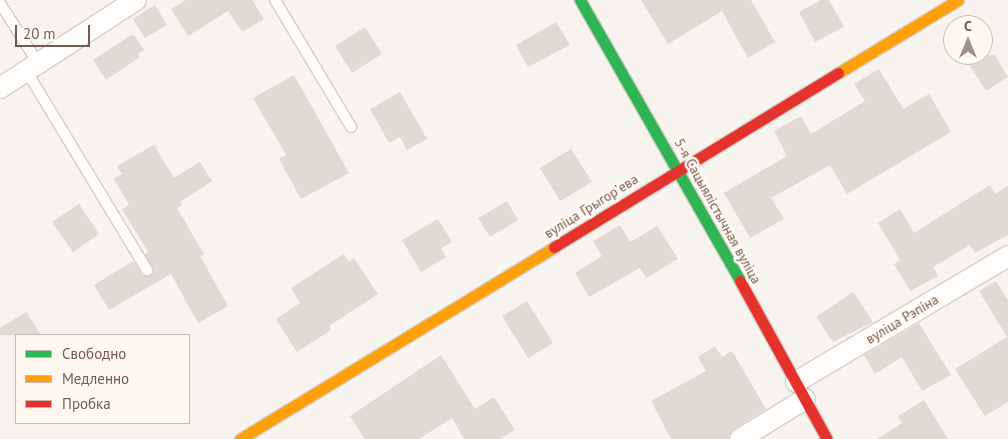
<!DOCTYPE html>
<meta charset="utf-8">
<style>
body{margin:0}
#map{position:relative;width:1008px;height:439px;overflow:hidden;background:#f7f3ee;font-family:"PT Sans",sans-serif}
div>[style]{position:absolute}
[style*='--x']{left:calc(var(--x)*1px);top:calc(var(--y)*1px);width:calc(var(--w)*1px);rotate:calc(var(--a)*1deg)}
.building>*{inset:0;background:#e1d9d3}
.roads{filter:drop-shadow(1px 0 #d5cfc9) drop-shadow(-1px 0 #d5cfc9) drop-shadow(0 1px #d5cfc9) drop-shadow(0 -1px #d5cfc9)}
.lane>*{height:10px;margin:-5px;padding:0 5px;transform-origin:5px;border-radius:5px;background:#fefdfc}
.street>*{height:20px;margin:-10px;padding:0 10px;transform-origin:10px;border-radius:10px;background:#fefdfc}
.fast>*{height:11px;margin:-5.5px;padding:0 5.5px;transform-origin:5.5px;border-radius:5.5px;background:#30b455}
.slow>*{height:11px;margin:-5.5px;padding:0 5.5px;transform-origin:5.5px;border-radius:5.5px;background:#ff9f0a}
.jam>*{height:11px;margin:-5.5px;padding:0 5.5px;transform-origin:5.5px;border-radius:5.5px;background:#e5322d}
span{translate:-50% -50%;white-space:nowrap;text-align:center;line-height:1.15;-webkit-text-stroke:5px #fef8f1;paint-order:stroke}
.street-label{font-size:14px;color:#745b4f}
.legend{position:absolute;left:15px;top:334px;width:175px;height:90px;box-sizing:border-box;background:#fef8f1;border:1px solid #c7b9b0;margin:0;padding:6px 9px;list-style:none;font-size:15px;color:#745b4f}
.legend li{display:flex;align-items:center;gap:10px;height:25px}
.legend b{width:25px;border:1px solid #c7b9b0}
.north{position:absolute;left:943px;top:15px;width:50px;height:50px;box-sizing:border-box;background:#fef8f1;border:1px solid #c7b9b0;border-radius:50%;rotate:0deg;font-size:14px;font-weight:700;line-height:20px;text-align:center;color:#745b4f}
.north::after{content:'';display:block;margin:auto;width:18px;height:22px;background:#a29087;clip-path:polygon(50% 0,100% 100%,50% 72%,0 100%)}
.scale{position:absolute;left:15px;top:25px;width:75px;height:22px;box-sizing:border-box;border:2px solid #745b4f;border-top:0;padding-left:6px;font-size:15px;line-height:18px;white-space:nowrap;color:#745b4f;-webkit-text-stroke:4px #fef8f1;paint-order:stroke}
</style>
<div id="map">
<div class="building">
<i style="clip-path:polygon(186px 0,252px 0,264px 19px,242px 32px,228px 11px,188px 36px,171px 9px)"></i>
<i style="clip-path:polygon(641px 0,751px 0,775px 42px,748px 58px,722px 11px,668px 44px)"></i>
<i style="clip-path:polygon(821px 0,829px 0,844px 27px,815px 42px,799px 12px)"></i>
<i style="clip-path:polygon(155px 5px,167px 25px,145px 38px,133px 19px)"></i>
<i style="clip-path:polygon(556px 22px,570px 45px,528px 67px,516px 45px)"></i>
<i style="clip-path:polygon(365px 27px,382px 54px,352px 73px,335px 46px)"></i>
<i style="clip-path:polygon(133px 34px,144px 50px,138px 54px,140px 57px,106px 80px,93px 60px)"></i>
<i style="clip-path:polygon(963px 55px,995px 55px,1008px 77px,986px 91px)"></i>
<i style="clip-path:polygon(879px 69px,903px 109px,929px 94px,951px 132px,847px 194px,830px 165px,771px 198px,784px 219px,750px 238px,724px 193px,787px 156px,774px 131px,801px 116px,811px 134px,865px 101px,854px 84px)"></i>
<i style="clip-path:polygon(294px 75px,349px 173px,301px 199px,279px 159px,286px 155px,253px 98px)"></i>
<i style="clip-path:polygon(400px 92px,427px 139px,407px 150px,400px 137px,389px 143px,370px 109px)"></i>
<i style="clip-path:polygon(154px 145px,174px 178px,200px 162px,212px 181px,180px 202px,182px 205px,177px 208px,204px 254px,200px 256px,228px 306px,198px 323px,171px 274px,109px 310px,94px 285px,133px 261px,143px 276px,153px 273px,145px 254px,148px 252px,122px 209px,129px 205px,114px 179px,122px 174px,117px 166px)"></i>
<i style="clip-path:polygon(571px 149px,592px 182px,560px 201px,540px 168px)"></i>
<i style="clip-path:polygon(990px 185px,995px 194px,1008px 186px,1008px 235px,975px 253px,970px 245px,933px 267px,938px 276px,910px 291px,894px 264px,900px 260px,878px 223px,900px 209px,914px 233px)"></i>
<i style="clip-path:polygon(507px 201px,518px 220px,490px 237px,478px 218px)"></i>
<i style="clip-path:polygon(79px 204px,99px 234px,73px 252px,52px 222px)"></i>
<i style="clip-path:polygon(438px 219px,452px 242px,441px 248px,446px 257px,421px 272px,402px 240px)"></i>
<i style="clip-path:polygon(620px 225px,630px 242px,657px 226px,678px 259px,646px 278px,640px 268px,589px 297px,575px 273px,602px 256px,593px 241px)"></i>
<i style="clip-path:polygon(344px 254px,349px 262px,354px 258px,378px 294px,329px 326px,331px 330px,297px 352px,276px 319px,300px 303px,291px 288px)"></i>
<i style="clip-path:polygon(996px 281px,1008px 300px,1008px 402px,985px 416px,955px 369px,1007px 337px,979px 291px)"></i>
<i style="clip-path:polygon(853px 292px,873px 322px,833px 342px,816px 317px)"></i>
<i style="clip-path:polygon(527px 301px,553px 343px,528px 358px,502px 316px)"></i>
<i style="clip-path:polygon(26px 312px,41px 335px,0 335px,0 328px)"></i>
<i style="clip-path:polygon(919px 323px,951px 375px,922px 391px,902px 357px,875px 374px,864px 355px)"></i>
<i style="clip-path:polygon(715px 346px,722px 357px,732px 351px,766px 409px,734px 429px,728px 439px,671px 439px,651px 401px,706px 371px,698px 357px)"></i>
<i style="clip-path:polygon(441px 355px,475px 409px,494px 397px,515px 430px,500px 439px,464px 439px,452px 418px,419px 439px,365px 439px,350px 416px)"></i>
<i style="clip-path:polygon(924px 400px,948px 439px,877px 439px,902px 423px,898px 416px)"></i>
</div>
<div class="roads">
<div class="lane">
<i style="--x:275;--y:0;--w:148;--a:59.1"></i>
<i style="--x:0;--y:3;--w:73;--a:57.8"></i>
<i style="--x:27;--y:72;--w:232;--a:58.8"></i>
</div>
<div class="street">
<i style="--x:0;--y:88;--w:162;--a:-32.9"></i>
<i style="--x:796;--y:382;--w:247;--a:-30.7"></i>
<i style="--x:740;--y:439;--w:76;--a:-31.6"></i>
</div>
<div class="fast">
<i style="--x:580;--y:0;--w:323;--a:60.3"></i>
</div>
<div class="slow">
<i style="--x:838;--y:73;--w:140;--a:-31.3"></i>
<i style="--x:240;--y:439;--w:368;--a:-31.4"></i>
</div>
<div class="jam">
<i style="--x:554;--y:247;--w:333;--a:-31.5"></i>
<i style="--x:740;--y:281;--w:180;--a:61.2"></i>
</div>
</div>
<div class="street-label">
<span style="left:591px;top:206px;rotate:-32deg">вуліца Грыгорʼева</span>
<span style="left:718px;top:211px;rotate:61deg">5-я Сацыялістычная вуліца</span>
<span style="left:902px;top:319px;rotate:-31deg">вуліца Рэпіна</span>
</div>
<ul class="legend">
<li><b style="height:6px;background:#30b455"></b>Свободно</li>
<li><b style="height:6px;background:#ff9f0a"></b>Медленно</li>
<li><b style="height:6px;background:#e5322d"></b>Пробка</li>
</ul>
<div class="north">С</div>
<div class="scale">20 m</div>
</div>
